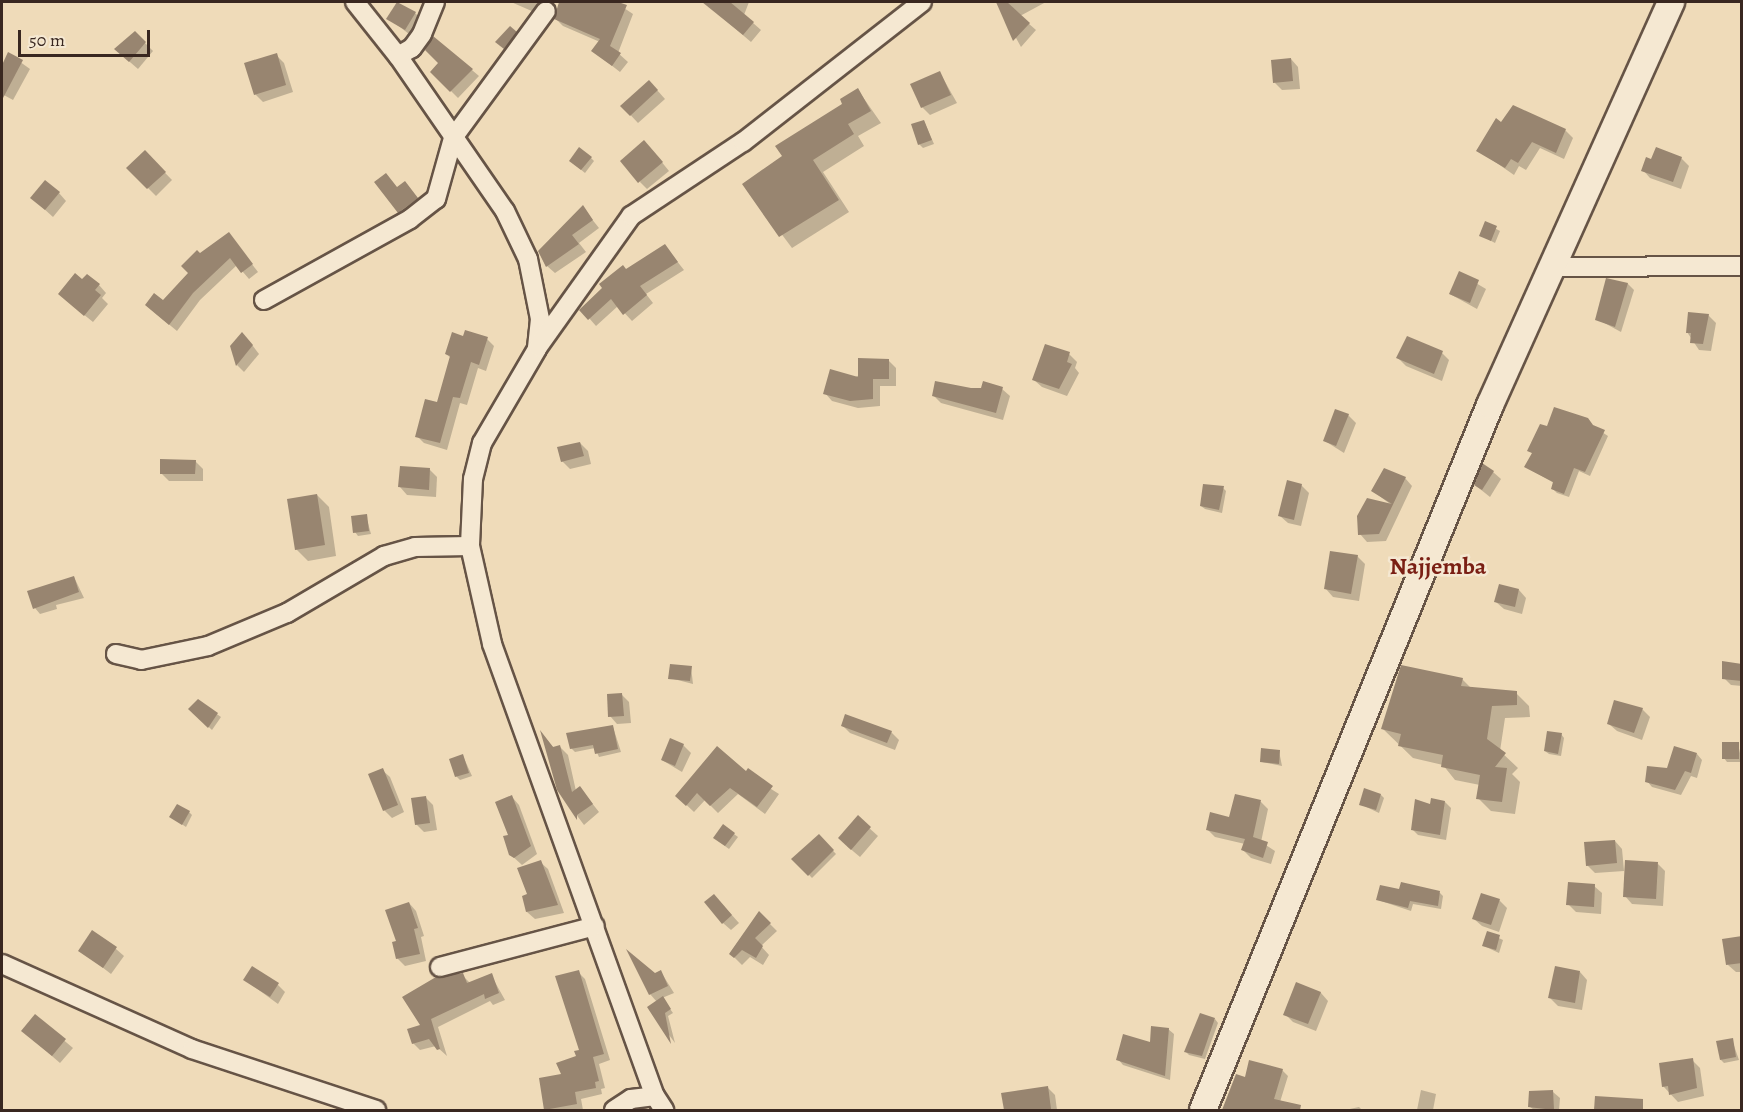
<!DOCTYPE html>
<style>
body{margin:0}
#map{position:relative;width:1743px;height:1112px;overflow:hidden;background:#efdbb9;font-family:Alegreya,serif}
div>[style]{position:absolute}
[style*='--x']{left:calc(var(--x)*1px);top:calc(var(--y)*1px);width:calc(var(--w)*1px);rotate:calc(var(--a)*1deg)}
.shadow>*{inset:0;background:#0003}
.building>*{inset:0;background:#988570}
.roads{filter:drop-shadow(2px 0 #665446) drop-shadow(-2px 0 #665446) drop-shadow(0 2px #665446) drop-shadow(0 -2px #665446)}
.street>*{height:18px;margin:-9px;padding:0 9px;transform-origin:9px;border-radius:9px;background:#f5e8d2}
.secondary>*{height:26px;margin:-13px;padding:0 13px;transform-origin:13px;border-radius:13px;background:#f5e8d2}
span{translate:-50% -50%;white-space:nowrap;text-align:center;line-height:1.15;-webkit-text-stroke:5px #f5e8d2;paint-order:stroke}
.quarter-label{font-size:24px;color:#7a1f14;font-weight:700}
.frame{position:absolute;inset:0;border:3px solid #392720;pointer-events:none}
.scale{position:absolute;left:18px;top:30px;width:132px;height:27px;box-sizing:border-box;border:3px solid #392720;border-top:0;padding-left:8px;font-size:18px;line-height:21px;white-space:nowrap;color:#392720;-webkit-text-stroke:4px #f5e8d2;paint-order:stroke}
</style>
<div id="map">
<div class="shadow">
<i style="clip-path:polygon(511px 2px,539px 2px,534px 12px)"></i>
<i style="clip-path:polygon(564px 2px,603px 2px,613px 7px,615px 2px,633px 14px,618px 53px,628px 62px,620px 72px,593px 51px,600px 42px,563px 26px,556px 19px)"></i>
<i style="clip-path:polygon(709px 2px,749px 2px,744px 15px,761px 30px,751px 42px,718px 14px)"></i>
<i style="clip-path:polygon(996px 2px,1046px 2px,1020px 16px,1036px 30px,1021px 47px)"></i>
<i style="clip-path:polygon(415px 13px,423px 21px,413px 37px,388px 18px)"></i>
<i style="clip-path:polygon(510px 28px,519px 36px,508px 51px,498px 42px)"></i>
<i style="clip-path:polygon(135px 33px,153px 51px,138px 69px,123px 56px)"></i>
<i style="clip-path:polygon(434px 38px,479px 76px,458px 98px,432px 72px,440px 63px)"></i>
<i style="clip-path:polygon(9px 54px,30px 69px,13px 100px,2px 94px,2px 68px)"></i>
<i style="clip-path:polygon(276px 55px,284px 63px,293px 92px,263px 102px,255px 94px)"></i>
<i style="clip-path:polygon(1291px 59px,1298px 67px,1300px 89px,1282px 90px,1275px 83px)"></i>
<i style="clip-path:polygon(940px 73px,957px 103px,930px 115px,922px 107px)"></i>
<i style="clip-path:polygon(657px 90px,665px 99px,638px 123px,622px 106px)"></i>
<i style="clip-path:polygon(858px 90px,881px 123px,858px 136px,864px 146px,823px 172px,849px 212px,792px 248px,744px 184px,784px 156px)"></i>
<i style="clip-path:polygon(924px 121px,934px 144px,923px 148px,919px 144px)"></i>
<i style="clip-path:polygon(1502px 124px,1565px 130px,1573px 138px,1564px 159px,1540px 148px,1526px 170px,1519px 166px,1514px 175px,1478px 150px)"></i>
<i style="clip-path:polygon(652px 150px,669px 171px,647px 189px,640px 182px)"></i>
<i style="clip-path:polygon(145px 152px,172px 180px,156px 196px,128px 168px)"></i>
<i style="clip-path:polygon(591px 158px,594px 161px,585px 173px,574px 164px)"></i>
<i style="clip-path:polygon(1681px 158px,1689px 166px,1681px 189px,1650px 178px,1643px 170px)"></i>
<i style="clip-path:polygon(405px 183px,424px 206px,406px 219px,399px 212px,398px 189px)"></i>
<i style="clip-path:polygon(59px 193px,66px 201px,53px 217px,32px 198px)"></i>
<i style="clip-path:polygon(583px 208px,599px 228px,579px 243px,586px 252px,555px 273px,547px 266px)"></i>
<i style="clip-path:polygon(1485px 223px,1500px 231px,1495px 243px,1480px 235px)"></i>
<i style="clip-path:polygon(229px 234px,258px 272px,249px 279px,237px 265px,200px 300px,177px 331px,154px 312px,190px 273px,200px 255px)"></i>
<i style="clip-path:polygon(665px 246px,684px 270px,646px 294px,653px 303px,632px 321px,618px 306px,596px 326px,582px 310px,627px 271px)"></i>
<i style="clip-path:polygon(1459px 273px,1486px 289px,1477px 309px,1450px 294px)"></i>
<i style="clip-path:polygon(1607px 280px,1628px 284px,1634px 290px,1621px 332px,1597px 319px)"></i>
<i style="clip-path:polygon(83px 281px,99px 285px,106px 293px,102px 298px,108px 304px,93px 322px,67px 301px)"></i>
<i style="clip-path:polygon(1708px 315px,1716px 323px,1711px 351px,1699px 350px,1687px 332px)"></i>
<i style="clip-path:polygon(464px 337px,487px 339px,494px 346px,486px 371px,478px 368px,467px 405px,460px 403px,447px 450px,424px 443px,417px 436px,438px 404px,451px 358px,446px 354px)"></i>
<i style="clip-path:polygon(249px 341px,259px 354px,244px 372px,237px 365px)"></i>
<i style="clip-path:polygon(1442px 353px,1449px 360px,1442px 381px,1406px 366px,1398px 358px)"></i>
<i style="clip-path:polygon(1069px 354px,1077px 362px,1075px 368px,1079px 373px,1067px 396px,1042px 387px,1034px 380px)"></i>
<i style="clip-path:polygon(888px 360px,896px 368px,896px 386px,880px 386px,880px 406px,858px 408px,832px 401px,825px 393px)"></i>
<i style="clip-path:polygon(1002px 389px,1010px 396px,1003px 420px,941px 403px,933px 395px)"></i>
<i style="clip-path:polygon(1348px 415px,1356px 423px,1344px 453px,1325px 441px)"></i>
<i style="clip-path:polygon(1594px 427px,1608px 436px,1590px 476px,1579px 471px,1569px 497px,1557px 493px,1552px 488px,1554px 483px,1526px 467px,1533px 454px,1529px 450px,1548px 428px)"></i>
<i style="clip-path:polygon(580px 443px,588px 451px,591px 464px,570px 469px,562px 461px)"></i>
<i style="clip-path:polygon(195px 461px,203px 469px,203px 481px,169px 481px,161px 473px)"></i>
<i style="clip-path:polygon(430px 470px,437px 477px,436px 497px,407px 495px,400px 487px)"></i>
<i style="clip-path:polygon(1493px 472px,1501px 479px,1490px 497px,1475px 485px)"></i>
<i style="clip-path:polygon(1405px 478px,1412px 486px,1386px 541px,1367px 542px,1360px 534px,1390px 504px,1373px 491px)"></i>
<i style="clip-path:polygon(1301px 485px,1309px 493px,1301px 526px,1288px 523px,1280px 516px)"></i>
<i style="clip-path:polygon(1223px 488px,1226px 491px,1222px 513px,1205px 509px,1201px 506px)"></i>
<i style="clip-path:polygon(317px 495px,329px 507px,336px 556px,308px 561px,296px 549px)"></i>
<i style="clip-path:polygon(366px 516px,371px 534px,358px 536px,355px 532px)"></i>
<i style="clip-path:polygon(1357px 556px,1365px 564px,1359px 601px,1333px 597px,1326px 589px)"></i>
<i style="clip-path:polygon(74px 577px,84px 598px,56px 605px,57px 609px,40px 614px,35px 608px,29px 592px)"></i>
<i style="clip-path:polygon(1519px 590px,1526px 598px,1522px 614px,1504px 609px,1496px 602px)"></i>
<i style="clip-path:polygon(1742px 665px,1742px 686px,1731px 685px,1724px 678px)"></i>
<i style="clip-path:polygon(691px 667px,693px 684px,670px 678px)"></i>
<i style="clip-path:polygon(1462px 679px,1471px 688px,1516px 693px,1529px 706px,1530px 717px,1505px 718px,1500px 751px,1518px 768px,1512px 774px,1520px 782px,1515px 814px,1491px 811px,1478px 798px,1480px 785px,1455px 780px,1443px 765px,1413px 758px,1383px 729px)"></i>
<i style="clip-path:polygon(621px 694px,629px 702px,631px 723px,617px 724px,610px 716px)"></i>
<i style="clip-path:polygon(198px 701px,221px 717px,212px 730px,190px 709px)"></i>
<i style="clip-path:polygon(1642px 709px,1650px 717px,1642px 740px,1617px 731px,1609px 724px)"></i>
<i style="clip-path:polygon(842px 725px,891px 732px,899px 740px,895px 750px,850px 733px)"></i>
<i style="clip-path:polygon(613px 727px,621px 752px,599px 757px,595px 748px,575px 752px,571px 748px)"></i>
<i style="clip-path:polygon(1561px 734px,1564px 738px,1561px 756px,1549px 754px,1545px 751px)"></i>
<i style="clip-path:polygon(543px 735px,554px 748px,560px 747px,568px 755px,576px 791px,580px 788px,599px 812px,584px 825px,558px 790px)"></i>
<i style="clip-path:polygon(1738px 744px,1742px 762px,1727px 762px,1724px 758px)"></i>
<i style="clip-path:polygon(683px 745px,691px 753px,682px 772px,662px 760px)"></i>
<i style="clip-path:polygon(1279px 751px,1282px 766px,1262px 762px)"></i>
<i style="clip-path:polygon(1697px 754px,1702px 760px,1697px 778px,1691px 776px,1681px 795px,1652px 787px,1647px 781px)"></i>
<i style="clip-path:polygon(463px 756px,472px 776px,460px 780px,456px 776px)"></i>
<i style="clip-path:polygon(382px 770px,390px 777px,404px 812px,392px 818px,384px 810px)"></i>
<i style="clip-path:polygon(746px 773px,779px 794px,765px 814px,738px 794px,718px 813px,705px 800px,694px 812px,677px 796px)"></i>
<i style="clip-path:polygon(1381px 795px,1384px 798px,1379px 813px,1360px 804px)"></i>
<i style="clip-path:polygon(1236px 796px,1261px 802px,1268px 809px,1261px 842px,1275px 851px,1271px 864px,1251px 858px,1243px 850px,1245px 844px,1215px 837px,1208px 830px,1230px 818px)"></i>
<i style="clip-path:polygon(425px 797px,433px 805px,437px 830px,424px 832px,416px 824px)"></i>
<i style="clip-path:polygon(512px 797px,519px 805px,537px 854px,522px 865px,510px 854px)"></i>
<i style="clip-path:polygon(1445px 802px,1451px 808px,1446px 840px,1418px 835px,1412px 829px,1431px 806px)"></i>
<i style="clip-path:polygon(189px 812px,192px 815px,186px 827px,171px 817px)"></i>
<i style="clip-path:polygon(858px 818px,878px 836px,860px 857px,847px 846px)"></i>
<i style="clip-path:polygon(723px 826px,738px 837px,729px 849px,718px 841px)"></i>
<i style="clip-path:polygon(819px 836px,836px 854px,812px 878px,794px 859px)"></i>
<i style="clip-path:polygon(1615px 841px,1622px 849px,1624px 871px,1595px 873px,1587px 865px)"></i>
<i style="clip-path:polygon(540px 862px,548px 869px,564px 913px,535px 919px,527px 912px)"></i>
<i style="clip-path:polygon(1658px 864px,1665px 871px,1663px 906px,1632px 904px,1625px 896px)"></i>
<i style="clip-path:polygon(1594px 886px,1602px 893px,1601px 914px,1576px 912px,1568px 904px)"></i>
<i style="clip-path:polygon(1400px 891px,1440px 893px,1443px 896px,1441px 909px,1413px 904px,1411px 911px,1378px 900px)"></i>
<i style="clip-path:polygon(1499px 900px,1507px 908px,1499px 932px,1482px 926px,1474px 919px)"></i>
<i style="clip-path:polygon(409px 903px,416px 911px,424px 936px,421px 937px,426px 961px,405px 966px,397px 958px,398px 943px)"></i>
<i style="clip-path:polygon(721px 903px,739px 923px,731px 930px,723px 923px)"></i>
<i style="clip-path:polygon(759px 913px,777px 931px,761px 946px,769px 955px,763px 965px,750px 957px,742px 965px,730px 953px)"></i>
<i style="clip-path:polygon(1488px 933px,1503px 940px,1499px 953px,1484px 946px)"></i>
<i style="clip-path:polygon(1742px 938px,1742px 972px,1736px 972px,1728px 965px)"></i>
<i style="clip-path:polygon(116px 949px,124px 956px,111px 974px,80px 950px)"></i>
<i style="clip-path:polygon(578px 972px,585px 979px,610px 1060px,599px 1064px,605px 1088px,601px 1089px,602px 1094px,581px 1099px,583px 1110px,547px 1110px,563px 1075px,581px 1051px)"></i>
<i style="clip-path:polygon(661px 972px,674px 993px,662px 998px,673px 1013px,668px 1016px,675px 1043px,649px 1008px,657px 1002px,650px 994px,655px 974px)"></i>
<i style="clip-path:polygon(1580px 972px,1587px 980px,1582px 1010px,1558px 1006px,1550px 998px)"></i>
<i style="clip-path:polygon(462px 975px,470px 983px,491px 975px,505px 1000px,493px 1005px,490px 1001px,438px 1027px,447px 1056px,436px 1046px,420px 1050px,413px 1043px,422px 1026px)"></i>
<i style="clip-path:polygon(245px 980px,278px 985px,285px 992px,278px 1004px)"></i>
<i style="clip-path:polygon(1297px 984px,1321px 993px,1328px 1001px,1316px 1031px,1293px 1022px,1285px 1014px)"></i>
<i style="clip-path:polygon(35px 1016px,73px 1048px,60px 1063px,31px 1038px)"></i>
<i style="clip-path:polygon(1215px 1019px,1218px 1023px,1205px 1059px,1189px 1055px,1185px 1051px)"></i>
<i style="clip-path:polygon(1168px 1029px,1174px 1034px,1170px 1080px,1123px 1065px,1118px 1059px,1151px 1044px)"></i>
<i style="clip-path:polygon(1732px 1040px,1739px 1060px,1724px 1063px,1721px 1060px)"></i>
<i style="clip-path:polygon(1692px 1060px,1700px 1068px,1704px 1096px,1678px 1102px,1663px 1086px)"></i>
<i style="clip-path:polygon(1282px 1070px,1288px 1076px,1280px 1102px,1288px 1110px,1223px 1110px,1237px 1076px,1246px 1079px)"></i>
<i style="clip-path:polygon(1047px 1087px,1055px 1095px,1057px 1110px,1006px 1110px,1003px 1094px)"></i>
<i style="clip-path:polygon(1421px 1090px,1436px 1094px,1433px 1110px,1417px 1110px)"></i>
<i style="clip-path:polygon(1553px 1092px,1560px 1098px,1559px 1110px,1534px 1110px,1529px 1106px)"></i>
<i style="clip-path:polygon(1596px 1098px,1633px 1107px,1636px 1110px,1595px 1110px)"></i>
<i style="clip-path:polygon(1359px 1107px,1362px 1110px,1345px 1110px)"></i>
</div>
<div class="building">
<i style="clip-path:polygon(397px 2px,416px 12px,405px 30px,386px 19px)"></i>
<i style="clip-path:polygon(559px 2px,618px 2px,627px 5px,610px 46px,621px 53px,612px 66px,591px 51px,600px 39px,554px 19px)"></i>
<i style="clip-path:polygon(702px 2px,730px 2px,754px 22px,743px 35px)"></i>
<i style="clip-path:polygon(996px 2px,1007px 2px,1030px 23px,1013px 41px)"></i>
<i style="clip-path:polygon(510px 26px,517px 32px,504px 49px,495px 42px)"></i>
<i style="clip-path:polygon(135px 31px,146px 42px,129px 62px,114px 49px)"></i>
<i style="clip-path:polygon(433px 36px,473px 69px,450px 92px,430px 72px,438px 63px,425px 50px)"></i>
<i style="clip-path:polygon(8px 52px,23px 60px,2px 100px,2px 65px)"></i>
<i style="clip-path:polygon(277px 53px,286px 85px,254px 95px,244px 63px)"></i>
<i style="clip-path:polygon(1291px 58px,1293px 81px,1273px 83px,1271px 60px)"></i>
<i style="clip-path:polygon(940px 71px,951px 95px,921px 108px,910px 84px)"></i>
<i style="clip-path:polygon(649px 80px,658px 90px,630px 116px,620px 106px)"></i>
<i style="clip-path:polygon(858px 88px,871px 111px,848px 124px,854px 134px,813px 160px,839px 200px,779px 237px,742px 184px,782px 156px,775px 146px,842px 104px,840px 99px)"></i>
<i style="clip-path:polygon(1513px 105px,1566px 129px,1556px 153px,1532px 142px,1518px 163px,1511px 159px,1505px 168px,1476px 151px,1496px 118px,1501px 122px)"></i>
<i style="clip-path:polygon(924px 120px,932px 140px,918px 145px,911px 124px)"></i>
<i style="clip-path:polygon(644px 140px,663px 162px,638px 183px,620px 161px)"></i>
<i style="clip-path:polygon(579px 147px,592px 157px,581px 170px,569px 161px)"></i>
<i style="clip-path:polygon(1656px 147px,1682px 157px,1673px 182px,1641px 171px,1646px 157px,1651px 159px)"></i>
<i style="clip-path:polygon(145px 150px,166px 172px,147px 189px,126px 168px)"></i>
<i style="clip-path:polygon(386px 173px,397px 187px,405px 181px,418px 198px,398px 213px,374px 182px)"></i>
<i style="clip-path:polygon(45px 180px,60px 192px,45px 210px,30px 198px)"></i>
<i style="clip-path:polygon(583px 205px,593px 220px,572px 235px,579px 244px,546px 267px,538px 251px)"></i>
<i style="clip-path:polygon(1485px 221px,1497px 226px,1491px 241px,1479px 236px)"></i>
<i style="clip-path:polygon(229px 232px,253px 264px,241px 273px,230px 258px,193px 293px,169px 325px,145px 305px,154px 293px,163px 300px,188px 273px,181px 266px,197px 250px,200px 253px)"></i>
<i style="clip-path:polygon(665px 244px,678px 262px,640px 286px,647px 295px,623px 315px,611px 299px,588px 320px,579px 310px,602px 288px,599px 284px,623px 265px,626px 269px)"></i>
<i style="clip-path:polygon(1459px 271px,1479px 280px,1470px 303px,1449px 294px)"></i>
<i style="clip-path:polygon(75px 273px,82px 279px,87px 274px,100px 284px,95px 290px,101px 295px,84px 316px,58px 294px)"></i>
<i style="clip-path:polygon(1606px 278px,1628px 283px,1615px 327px,1595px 320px)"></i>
<i style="clip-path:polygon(1688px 312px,1709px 314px,1703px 344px,1690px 343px,1691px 333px,1686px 333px)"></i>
<i style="clip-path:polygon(465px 330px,488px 337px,479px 365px,471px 362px,460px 398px,453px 397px,440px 443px,415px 437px,425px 399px,437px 402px,450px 356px,445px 354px,452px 332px,463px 336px)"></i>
<i style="clip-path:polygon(242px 332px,253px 345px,236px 366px,230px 346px)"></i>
<i style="clip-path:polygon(1407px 336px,1443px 351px,1434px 374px,1396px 358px)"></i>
<i style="clip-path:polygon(1045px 344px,1070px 352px,1067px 362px,1072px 364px,1059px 389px,1032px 380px)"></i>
<i style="clip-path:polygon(858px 358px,889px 359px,889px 379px,873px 379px,873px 399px,850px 401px,823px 394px,830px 369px,858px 377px)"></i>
<i style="clip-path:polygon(935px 381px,971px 388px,981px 388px,983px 381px,1003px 387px,996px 413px,932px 396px)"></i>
<i style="clip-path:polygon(1554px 407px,1588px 418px,1593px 425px,1605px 430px,1585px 472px,1574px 468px,1564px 494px,1551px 489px,1553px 482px,1524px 467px,1532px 453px,1527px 451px,1540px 424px,1547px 426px)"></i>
<i style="clip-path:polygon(1335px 409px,1349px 414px,1336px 446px,1323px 441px)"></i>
<i style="clip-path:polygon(580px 442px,584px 456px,561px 462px,557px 447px)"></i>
<i style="clip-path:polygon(160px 459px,196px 460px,195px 474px,160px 474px)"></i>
<i style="clip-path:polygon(1482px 463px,1494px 471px,1482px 490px,1474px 485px)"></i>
<i style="clip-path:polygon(400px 466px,430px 468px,429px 490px,398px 487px)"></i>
<i style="clip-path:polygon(1384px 468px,1406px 477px,1379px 534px,1358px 535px,1357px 516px,1367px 498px,1392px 504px,1371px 491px)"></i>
<i style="clip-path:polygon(1287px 480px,1302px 484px,1294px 520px,1278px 516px)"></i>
<i style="clip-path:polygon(1203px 484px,1224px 486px,1219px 510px,1200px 506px)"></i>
<i style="clip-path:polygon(317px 494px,325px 545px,295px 550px,287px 499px)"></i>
<i style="clip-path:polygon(367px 514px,369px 531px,353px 533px,351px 516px)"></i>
<i style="clip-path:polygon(1330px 551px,1358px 555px,1351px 594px,1324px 589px)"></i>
<i style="clip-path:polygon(74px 576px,79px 592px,33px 609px,27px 591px)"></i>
<i style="clip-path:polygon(1499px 584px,1519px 589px,1515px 607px,1494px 602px)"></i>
<i style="clip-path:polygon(1722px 661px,1742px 664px,1742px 681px,1722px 679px)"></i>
<i style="clip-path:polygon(670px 664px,692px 666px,690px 681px,668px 679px)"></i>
<i style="clip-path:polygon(1401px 665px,1463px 678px,1461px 686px,1517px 691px,1517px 705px,1492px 706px,1487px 739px,1506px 753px,1495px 767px,1507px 768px,1502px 802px,1476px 799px,1480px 775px,1441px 767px,1443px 755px,1398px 746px,1401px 734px,1381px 729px)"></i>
<i style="clip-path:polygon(622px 693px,624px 716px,608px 717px,607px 694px)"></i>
<i style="clip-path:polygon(198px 699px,218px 713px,208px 728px,188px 709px)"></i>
<i style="clip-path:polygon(1614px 700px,1643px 708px,1634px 733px,1607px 724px)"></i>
<i style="clip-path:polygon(845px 714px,892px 731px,887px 743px,841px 726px)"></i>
<i style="clip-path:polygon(613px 725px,618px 749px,595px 754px,593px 745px,570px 749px,566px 733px)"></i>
<i style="clip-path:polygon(540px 730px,553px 747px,560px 745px,572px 792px,580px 786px,593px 804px,577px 815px,577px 820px,557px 790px)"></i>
<i style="clip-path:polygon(1547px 731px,1562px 733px,1558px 754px,1544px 751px)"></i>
<i style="clip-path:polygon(670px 738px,684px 744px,675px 766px,661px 760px)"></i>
<i style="clip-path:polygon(1722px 742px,1739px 742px,1739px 759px,1722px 759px)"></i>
<i style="clip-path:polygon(717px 746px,746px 771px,748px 768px,773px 786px,757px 807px,730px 788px,710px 806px,697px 793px,686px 806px,675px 796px)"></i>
<i style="clip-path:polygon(1674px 746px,1697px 753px,1691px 773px,1685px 771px,1675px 790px,1645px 782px,1647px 766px,1667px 768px)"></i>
<i style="clip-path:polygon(1261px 748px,1280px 750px,1279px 764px,1260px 762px)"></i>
<i style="clip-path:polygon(463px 754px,469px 773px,455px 777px,449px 759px)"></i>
<i style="clip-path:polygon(383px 768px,398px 805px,383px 811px,368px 774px)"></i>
<i style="clip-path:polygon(1364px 788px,1381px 794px,1376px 810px,1359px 805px)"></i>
<i style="clip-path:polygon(1235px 794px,1261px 800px,1253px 837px,1268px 842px,1263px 858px,1241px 850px,1245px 839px,1206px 830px,1210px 812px,1229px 817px)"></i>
<i style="clip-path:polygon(512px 795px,531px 846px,514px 858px,509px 855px,503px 836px,508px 835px,495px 802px)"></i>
<i style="clip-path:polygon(426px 796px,430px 823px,415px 825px,411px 798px)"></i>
<i style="clip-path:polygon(1431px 798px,1445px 801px,1440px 835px,1411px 830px,1415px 799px,1430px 804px)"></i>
<i style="clip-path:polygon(177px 804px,190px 811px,182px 825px,169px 817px)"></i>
<i style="clip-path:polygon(858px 815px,871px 827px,851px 850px,838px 838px)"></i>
<i style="clip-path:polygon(723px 824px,735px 833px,725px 846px,713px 838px)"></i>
<i style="clip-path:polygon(819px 834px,834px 850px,808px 876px,791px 859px)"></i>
<i style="clip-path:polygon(1615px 840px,1617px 863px,1586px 866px,1584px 842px)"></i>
<i style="clip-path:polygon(541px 860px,558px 905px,526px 912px,522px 896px,527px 894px,517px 868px)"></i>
<i style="clip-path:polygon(1625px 860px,1658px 862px,1656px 899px,1623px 897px)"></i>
<i style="clip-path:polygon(1401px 882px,1440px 891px,1438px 906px,1410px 901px,1408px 908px,1376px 900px,1380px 885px,1399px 889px)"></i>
<i style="clip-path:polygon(1568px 882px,1595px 884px,1594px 907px,1566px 905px)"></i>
<i style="clip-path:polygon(1481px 893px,1500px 899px,1491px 925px,1472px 919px)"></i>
<i style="clip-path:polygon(714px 894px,732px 915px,722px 924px,704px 902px)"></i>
<i style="clip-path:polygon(409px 902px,418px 928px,414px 929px,420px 954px,396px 959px,392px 942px,396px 941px,385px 910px)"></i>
<i style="clip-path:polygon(759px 911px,771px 923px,755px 938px,763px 946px,756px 958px,742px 950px,734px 958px,729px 954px)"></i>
<i style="clip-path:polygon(92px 930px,117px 947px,103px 968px,78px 951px)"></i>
<i style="clip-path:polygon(1487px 931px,1500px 935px,1496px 950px,1482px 946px)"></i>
<i style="clip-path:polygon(1742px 936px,1742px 963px,1726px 965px,1722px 939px)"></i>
<i style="clip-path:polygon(626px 949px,655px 973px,661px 970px,668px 986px,649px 995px)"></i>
<i style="clip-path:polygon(252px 966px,279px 983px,270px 997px,243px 980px)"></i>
<i style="clip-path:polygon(1555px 966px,1580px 971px,1575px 1003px,1548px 998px)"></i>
<i style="clip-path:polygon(579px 970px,604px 1054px,593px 1057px,599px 1081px,595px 1082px,596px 1088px,575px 1092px,577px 1104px,544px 1110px,539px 1078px,561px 1074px,556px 1063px,576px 1056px,574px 1051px,579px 1050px,555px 976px)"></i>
<i style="clip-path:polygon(463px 973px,467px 983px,492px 973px,499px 993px,485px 999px,484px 994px,431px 1019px,440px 1049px,437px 1050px,429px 1039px,412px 1044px,407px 1029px,420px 1025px,402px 997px,436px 977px)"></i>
<i style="clip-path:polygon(1296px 982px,1321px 992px,1308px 1024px,1283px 1015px)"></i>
<i style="clip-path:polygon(663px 996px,671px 1009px,665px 1013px,671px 1044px,647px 1007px)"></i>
<i style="clip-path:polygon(1200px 1013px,1215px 1018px,1202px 1056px,1184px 1052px)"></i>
<i style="clip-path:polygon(35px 1014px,66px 1039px,52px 1056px,21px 1031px)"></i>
<i style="clip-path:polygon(1151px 1026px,1169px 1028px,1165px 1076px,1116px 1060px,1123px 1034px,1150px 1042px)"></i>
<i style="clip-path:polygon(1733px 1038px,1736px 1057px,1720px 1060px,1716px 1041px)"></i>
<i style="clip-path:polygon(1693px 1058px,1697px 1088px,1669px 1095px,1668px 1086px,1662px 1087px,1659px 1063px)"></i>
<i style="clip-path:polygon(1249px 1060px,1283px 1069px,1274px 1099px,1301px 1105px,1300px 1110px,1222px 1110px,1236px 1074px,1245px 1077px)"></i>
<i style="clip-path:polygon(1048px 1086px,1051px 1109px,1004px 1110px,1001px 1093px)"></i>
<i style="clip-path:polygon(1553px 1090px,1554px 1110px,1528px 1107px,1529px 1091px)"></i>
<i style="clip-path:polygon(1595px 1096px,1643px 1099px,1643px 1110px,1594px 1110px)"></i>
</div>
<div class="roads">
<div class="street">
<i style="--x:355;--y:2;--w:69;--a:51.5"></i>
<i style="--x:398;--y:56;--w:188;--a:55.4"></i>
<i style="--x:505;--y:211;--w:53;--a:64.4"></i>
<i style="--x:528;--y:259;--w:61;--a:78.7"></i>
<i style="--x:540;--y:319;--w:30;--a:96"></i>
<i style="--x:537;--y:349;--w:109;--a:120.3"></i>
<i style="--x:482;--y:443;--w:37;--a:104"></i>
<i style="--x:473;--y:479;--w:67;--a:92.6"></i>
<i style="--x:470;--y:546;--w:100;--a:77.3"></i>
<i style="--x:492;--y:644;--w:480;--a:70.2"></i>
<i style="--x:655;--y:1096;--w:17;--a:57"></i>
<i style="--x:398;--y:56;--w:16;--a:-30"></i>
<i style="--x:412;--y:48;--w:17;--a:-54"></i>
<i style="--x:422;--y:34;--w:35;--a:-68"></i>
<i style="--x:1553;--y:267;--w:189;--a:-0.3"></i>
<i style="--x:264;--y:300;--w:167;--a:-29"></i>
<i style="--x:410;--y:219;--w:33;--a:-38"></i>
<i style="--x:436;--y:199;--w:63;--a:-74.4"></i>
<i style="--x:453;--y:138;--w:157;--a:-53.8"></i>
<i style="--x:538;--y:347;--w:161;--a:-54.6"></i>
<i style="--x:631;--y:216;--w:134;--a:-33.5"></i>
<i style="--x:743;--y:142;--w:227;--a:-38"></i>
<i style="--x:116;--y:654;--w:26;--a:13"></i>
<i style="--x:141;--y:660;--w:68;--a:-11.8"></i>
<i style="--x:208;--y:646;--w:86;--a:-22.7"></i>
<i style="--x:287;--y:613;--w:113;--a:-30.4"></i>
<i style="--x:384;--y:556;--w:32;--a:-16"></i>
<i style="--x:415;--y:547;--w:55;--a:-1"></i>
<i style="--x:2;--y:964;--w:208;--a:24.1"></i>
<i style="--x:192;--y:1049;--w:194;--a:18.3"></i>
<i style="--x:440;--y:967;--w:160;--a:-14.8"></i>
<i style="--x:614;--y:1110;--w:20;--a:-33"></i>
<i style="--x:631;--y:1099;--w:24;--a:-7"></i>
</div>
<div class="secondary">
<i style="--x:1203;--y:1110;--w:761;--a:-67.85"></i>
<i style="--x:1490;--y:405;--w:442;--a:-65.8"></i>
</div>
</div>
<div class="quarter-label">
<span style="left:1438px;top:567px">Najjemba</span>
</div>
<div class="frame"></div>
<div class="scale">50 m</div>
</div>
